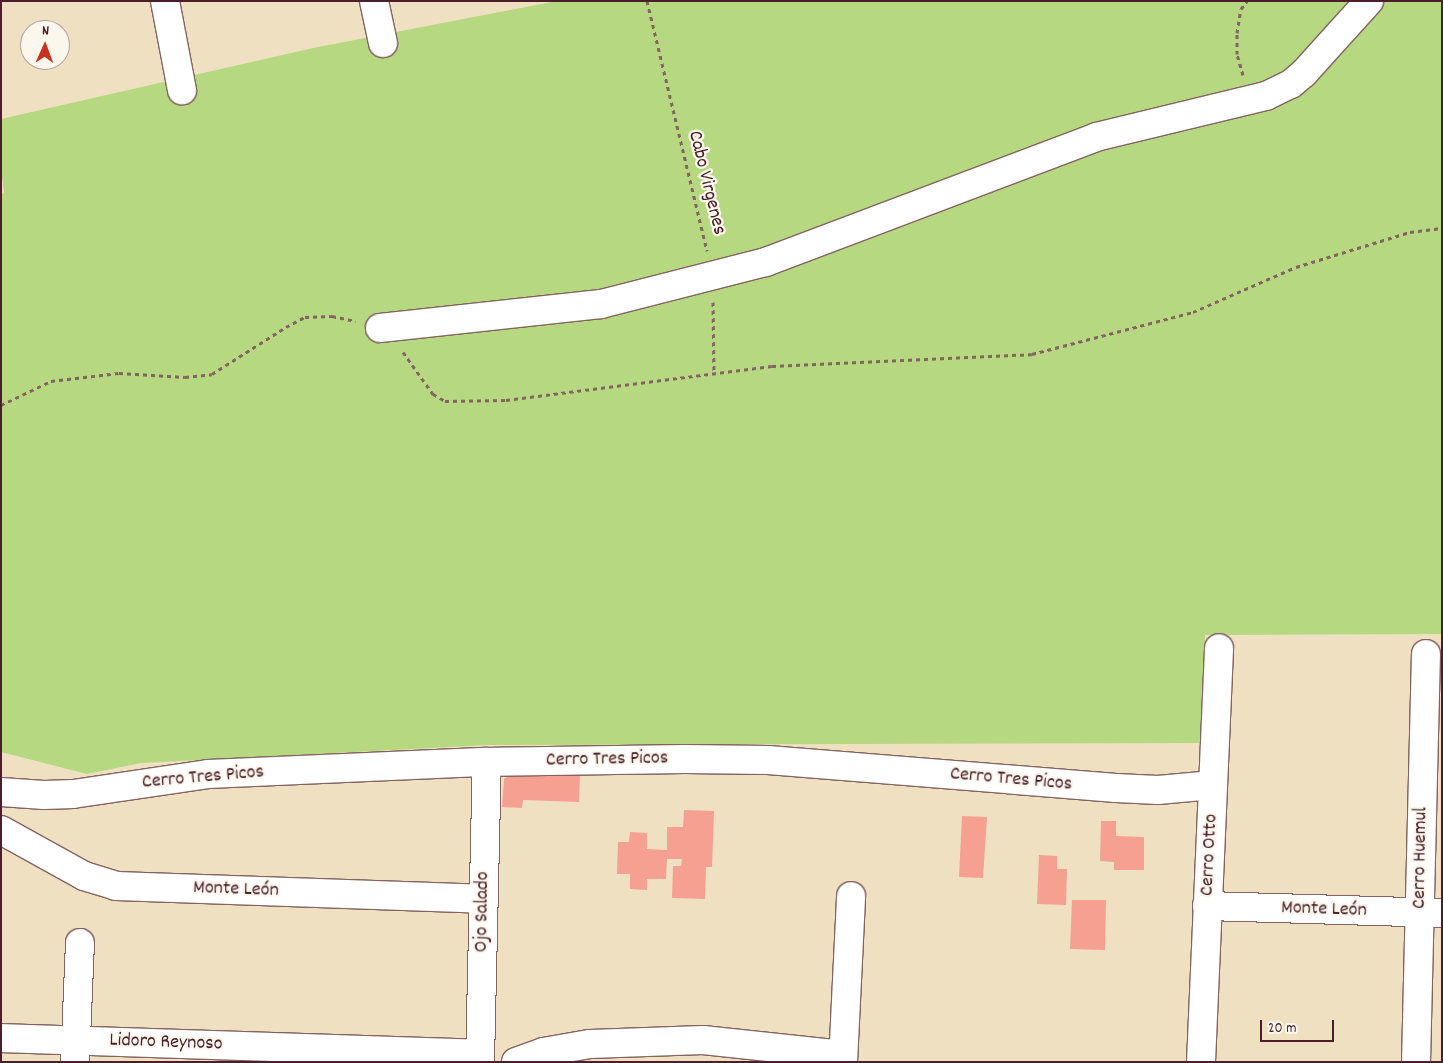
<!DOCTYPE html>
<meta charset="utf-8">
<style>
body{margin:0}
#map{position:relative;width:1443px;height:1063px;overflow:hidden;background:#efe0c1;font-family:Dekko,sans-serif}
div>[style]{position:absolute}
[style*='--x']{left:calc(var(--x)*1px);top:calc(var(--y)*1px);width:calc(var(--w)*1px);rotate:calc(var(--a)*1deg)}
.green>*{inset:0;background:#b5d880}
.building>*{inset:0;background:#f6a092}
.path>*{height:3px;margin-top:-1.5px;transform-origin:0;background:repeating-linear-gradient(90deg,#846360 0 4px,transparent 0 8px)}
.roads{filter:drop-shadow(1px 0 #846360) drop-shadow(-1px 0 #846360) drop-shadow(0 1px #846360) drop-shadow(0 -1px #846360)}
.minor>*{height:28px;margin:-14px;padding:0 14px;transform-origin:14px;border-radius:14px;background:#fff}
span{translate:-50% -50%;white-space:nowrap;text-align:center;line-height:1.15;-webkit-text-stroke:4.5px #fbf7ec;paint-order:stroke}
.street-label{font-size:20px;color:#4a1f2b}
.frame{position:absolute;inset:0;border:2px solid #4a1f2b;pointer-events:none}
.north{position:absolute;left:20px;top:20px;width:50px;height:50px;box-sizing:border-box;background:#fbf7ec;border:1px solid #b4a19f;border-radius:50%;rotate:2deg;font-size:14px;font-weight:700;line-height:20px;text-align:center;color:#4a1f2b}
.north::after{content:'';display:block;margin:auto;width:18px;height:22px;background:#c8321e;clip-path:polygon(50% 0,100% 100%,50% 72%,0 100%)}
.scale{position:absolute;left:1260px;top:1020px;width:74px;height:22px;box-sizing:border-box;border:2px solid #4a1f2b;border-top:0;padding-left:6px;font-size:15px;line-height:18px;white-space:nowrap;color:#4a1f2b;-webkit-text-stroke:4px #fbf7ec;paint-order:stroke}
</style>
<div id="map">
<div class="green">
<i style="clip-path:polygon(557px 1px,1442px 1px,1442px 634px,1205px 635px,1203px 743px,489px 745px,141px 763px,87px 774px,1px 752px,1px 194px,4px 193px,1px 170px,1px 119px,313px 48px)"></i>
</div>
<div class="building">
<i style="clip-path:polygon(517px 769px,580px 772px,579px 802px,523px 800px,522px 808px,502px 807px,504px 779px)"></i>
<i style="clip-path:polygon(684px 810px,714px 811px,712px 867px,706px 867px,705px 899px,672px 898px,673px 866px,681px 866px,682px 859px,667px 859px,666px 879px,647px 879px,647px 890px,630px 889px,630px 874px,617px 874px,618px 842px,629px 842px,630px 832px,647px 833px,647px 849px,667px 850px,667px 827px,683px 827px)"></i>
<i style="clip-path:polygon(962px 816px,987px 817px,983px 878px,959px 877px)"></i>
<i style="clip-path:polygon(1101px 821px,1116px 821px,1116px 836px,1144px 837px,1144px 870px,1114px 870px,1114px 862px,1100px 861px)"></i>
<i style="clip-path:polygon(1039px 855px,1057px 856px,1057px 869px,1067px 869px,1066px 905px,1037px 904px)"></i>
<i style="clip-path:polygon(1072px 900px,1106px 900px,1105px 950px,1070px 949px)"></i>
</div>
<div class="path">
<i style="--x:647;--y:1;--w:257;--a:76.5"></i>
<i style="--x:1243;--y:75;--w:22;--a:-106"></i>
<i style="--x:1237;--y:54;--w:21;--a:-90"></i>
<i style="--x:1237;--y:33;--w:24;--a:-81"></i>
<i style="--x:1241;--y:9;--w:10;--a:-53"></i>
<i style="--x:713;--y:302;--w:72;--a:89.2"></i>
<i style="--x:403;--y:352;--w:52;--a:54.5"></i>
<i style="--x:433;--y:394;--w:14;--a:30"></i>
<i style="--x:445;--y:401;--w:61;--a:-0.9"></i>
<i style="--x:506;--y:400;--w:268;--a:-7.3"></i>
<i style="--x:772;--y:366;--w:260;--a:-2.6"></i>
<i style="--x:1032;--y:354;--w:166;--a:-14.6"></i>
<i style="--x:1193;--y:312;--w:112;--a:-23.6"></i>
<i style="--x:1296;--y:267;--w:119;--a:-17.1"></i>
<i style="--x:1410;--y:232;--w:32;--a:-7"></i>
<i style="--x:1;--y:405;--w:55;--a:-25.6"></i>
<i style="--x:51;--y:381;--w:68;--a:-6.7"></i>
<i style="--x:119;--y:373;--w:66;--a:3.5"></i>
<i style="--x:185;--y:377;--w:27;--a:-6"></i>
<i style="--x:212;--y:374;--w:88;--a:-32.4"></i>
<i style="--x:286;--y:327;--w:21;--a:-28"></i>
<i style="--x:305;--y:317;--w:27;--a:-2"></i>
<i style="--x:332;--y:316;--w:24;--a:12"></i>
</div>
<div class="roads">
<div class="minor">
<i style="--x:165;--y:1;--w:91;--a:79.2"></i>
<i style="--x:374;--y:1;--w:43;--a:77.9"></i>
<i style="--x:380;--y:328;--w:222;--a:-6.2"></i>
<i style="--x:601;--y:304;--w:170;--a:-14.3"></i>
<i style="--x:766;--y:262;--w:353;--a:-20.7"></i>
<i style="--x:1096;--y:137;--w:175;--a:-13.6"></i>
<i style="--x:1266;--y:96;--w:28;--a:-26"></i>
<i style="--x:1291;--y:84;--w:17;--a:-40"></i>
<i style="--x:1304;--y:73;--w:97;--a:-47.9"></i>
<i style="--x:1;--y:792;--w:43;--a:4"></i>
<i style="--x:44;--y:795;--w:29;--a:-2"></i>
<i style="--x:73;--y:794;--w:136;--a:-8.4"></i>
<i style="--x:208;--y:774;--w:279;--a:-2.5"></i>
<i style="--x:487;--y:762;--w:198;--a:-0.9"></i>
<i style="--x:685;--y:759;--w:83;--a:0.7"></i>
<i style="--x:768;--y:760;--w:349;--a:4.6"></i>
<i style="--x:1116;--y:788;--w:42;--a:2.7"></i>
<i style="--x:1158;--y:790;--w:55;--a:-5.2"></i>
<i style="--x:1;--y:830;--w:95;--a:29"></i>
<i style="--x:84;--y:876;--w:34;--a:17"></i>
<i style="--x:116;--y:886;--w:367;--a:2"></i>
<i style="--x:1207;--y:906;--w:235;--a:1.7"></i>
<i style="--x:1;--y:1038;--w:479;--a:1.9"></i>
<i style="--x:75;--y:1062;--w:119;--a:-87.6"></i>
<i style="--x:480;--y:1062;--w:300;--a:-88.7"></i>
<i style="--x:516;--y:1062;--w:29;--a:-20"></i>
<i style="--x:543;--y:1052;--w:48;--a:-9.7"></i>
<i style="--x:590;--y:1044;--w:113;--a:-2"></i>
<i style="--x:703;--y:1040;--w:141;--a:6.1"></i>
<i style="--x:843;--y:1062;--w:166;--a:-87.2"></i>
<i style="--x:1201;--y:1062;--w:414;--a:-87.5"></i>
<i style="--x:1416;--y:1062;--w:408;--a:-88.6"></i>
</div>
</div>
<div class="street-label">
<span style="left:706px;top:183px;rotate:76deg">Cabo Virgenes</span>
<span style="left:607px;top:760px;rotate:-1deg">Cerro Tres Picos</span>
<span style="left:203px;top:778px;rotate:-5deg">Cerro Tres Picos</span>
<span style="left:1011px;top:780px;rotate:5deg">Cerro Tres Picos</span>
<span style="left:1210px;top:855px;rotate:-87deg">Cerro Otto</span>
<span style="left:1421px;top:858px;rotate:-89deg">Cerro Huemul</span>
<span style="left:236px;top:890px;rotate:2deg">Monte León</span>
<span style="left:1324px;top:910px;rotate:2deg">Monte León</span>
<span style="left:483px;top:912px;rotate:-89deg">Ojo Salado</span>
<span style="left:166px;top:1043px;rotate:2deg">Lidoro Reynoso</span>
</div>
<div class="frame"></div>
<div class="north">N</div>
<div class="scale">20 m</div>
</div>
